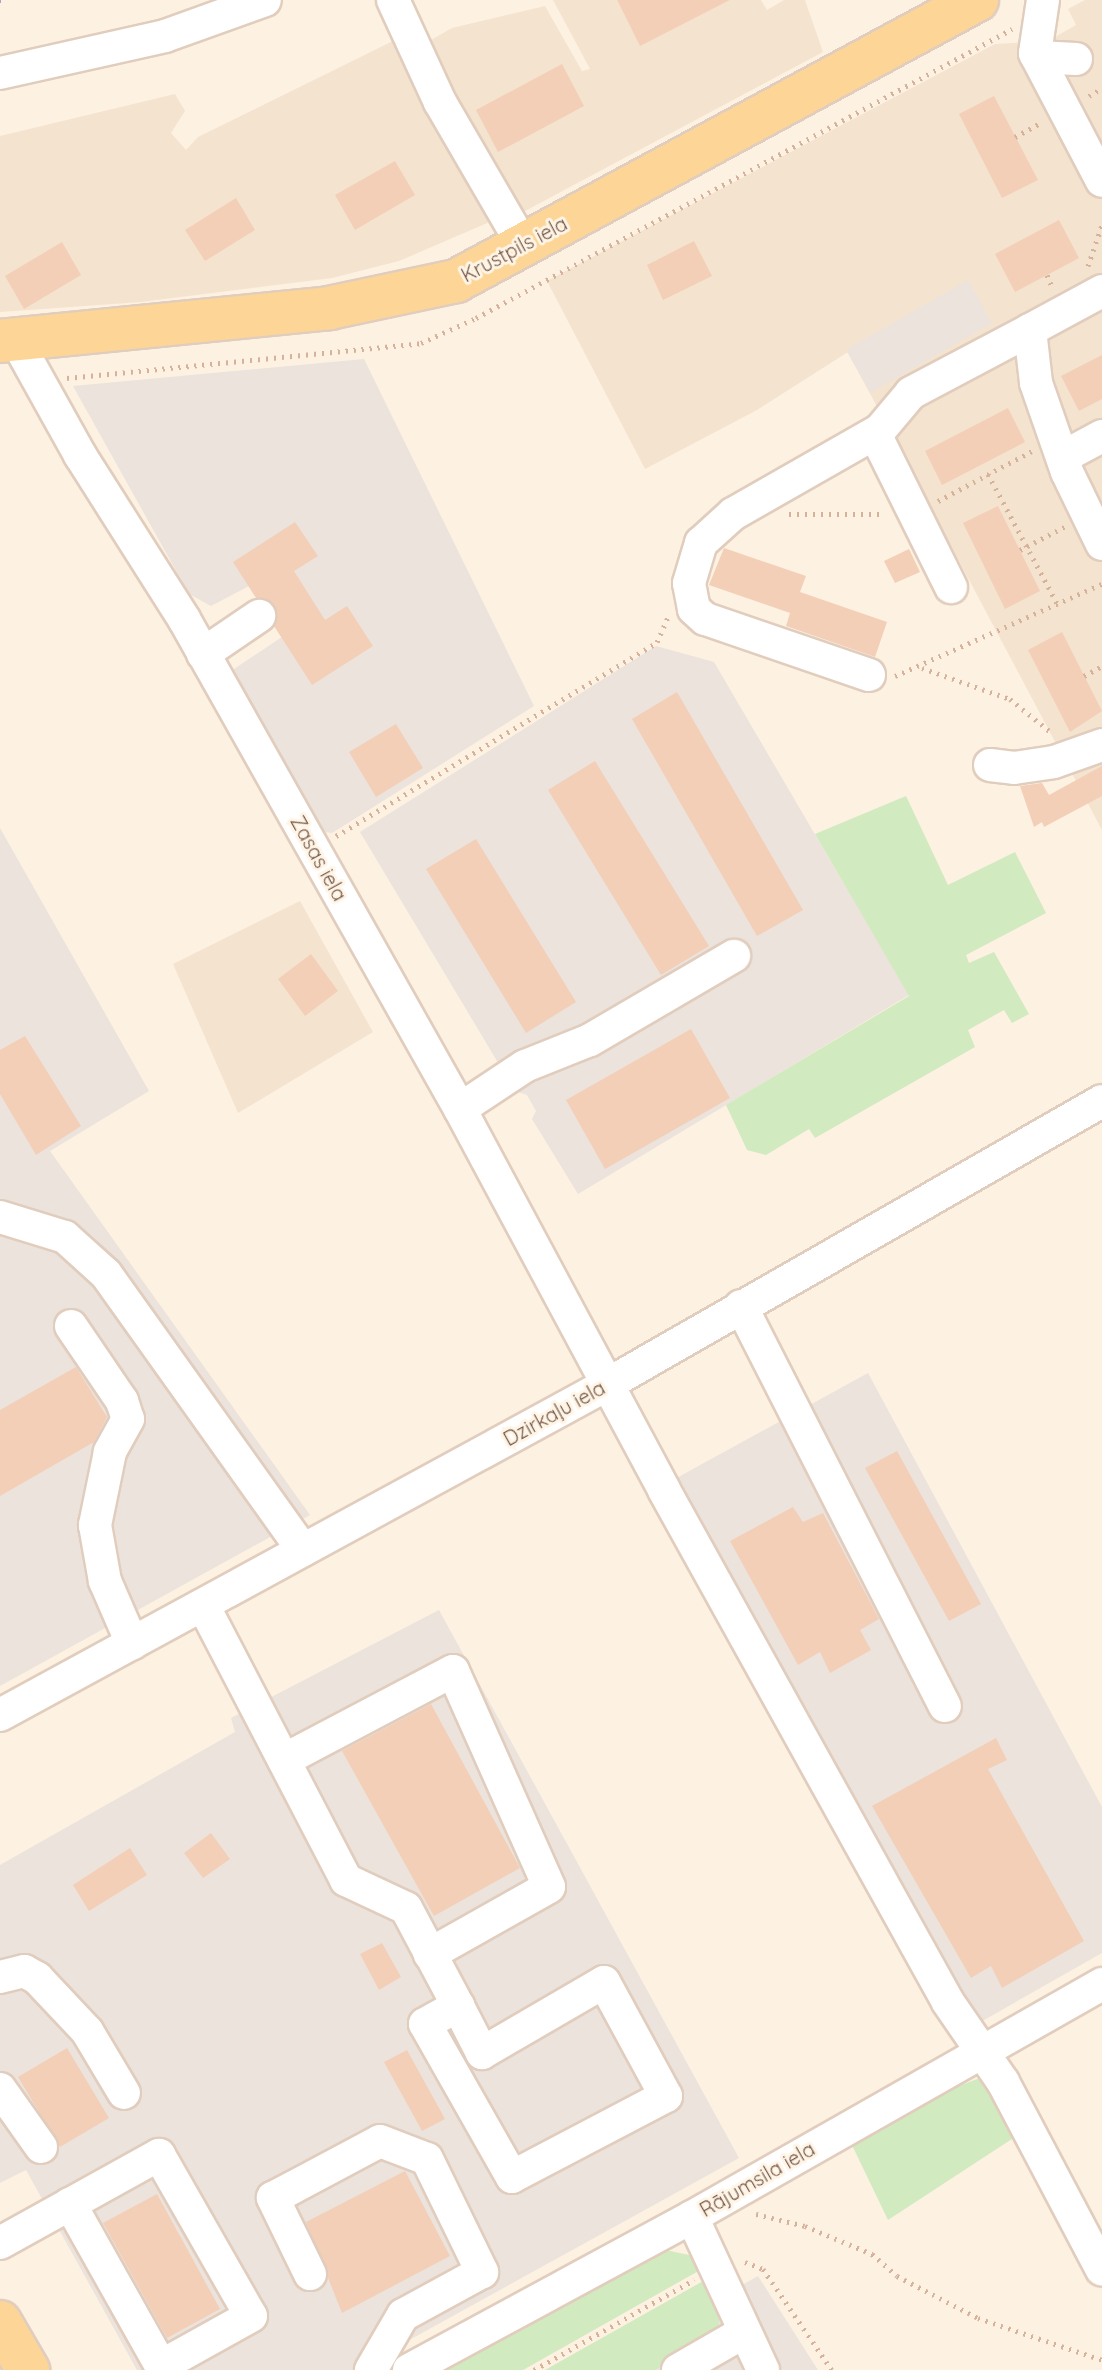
<!DOCTYPE html>
<meta charset="utf-8">
<style>
body{margin:0}
#map{position:relative;width:1102px;height:2370px;overflow:hidden;background:#fdf1e1;font-family:Quicksand,sans-serif}
div>[style]{position:absolute}
[style*='--x']{left:calc(var(--x)*1px);top:calc(var(--y)*1px);width:calc(var(--w)*1px);rotate:calc(var(--a)*1deg)}
.residential>*{inset:0;background:#f4e3cf}
.industrial>*{inset:0;background:#ebe3dc}
.green>*{inset:0;background:#d1eabf}
.building>*{inset:0;background:#f3cfb8}
.path>*{height:5px;margin-top:-2.5px;transform-origin:0;background:repeating-linear-gradient(90deg,#d7b29b 0 2px,transparent 0 8px)}
.roads{filter:drop-shadow(2px 0 #e1cdbd) drop-shadow(-2px 0 #e1cdbd) drop-shadow(0 2px #e1cdbd) drop-shadow(0 -2px #e1cdbd)}
.minor>*{height:32px;margin:-16px;padding:0 16px;transform-origin:16px;border-radius:16px;background:#fff}
.major>*{height:42px;margin:-21px;padding:0 21px;transform-origin:21px;border-radius:21px;background:#fdd697}
.rail>*{height:6px;margin-top:-3px;transform-origin:0;background:repeating-linear-gradient(90deg,#b4a0c6 0 12px,transparent 0 20px)}
span{translate:-50% -50%;white-space:nowrap;text-align:center;line-height:1.15;-webkit-text-stroke:6px #fff5e7;paint-order:stroke}
.street-label{font-size:20px;color:#745747}
</style>
<div id="map">
<div class="residential">
<i style="clip-path:polygon(553px 0,617px 0,640px 45px,730px 0,761px 0,767px 10px,784px 0,805px 0,823px 52px,525px 211px,511px 206px,424px 44px,452px 28px,545px 6px,582px 71px,590px 69px)"></i>
<i style="clip-path:polygon(1085px 0,1102px 0,1102px 830px,848px 352px,757px 410px,645px 469px,547px 281px,995px 44px,1048px 41px,1076px 25px,1068px 9px)"></i>
<i style="clip-path:polygon(397px 39px,492px 221px,399px 261px,332px 278px,141px 302px,0 312px,0 136px,175px 94px,185px 111px,171px 133px,186px 150px,198px 137px)"></i>
<i style="clip-path:polygon(300px 901px,373px 1032px,238px 1113px,173px 964px)"></i>
</div>
<div class="industrial">
<i style="clip-path:polygon(968px 280px,992px 323px,870px 393px,846px 350px)"></i>
<i style="clip-path:polygon(364px 359px,534px 706px,332px 833px,316px 831px,228px 673px,282px 637px,249px 586px,211px 606px,189px 594px,73px 386px)"></i>
<i style="clip-path:polygon(656px 646px,714px 662px,909px 995px,578px 1194px,532px 1119px,536px 1111px,527px 1095px,515px 1091px,360px 832px)"></i>
<i style="clip-path:polygon(0 828px,149px 1091px,50px 1151px,310px 1515px,0 1686px)"></i>
<i style="clip-path:polygon(868px 1373px,1102px 1807px,1102px 1953px,977px 2024px,673px 1480px)"></i>
<i style="clip-path:polygon(439px 1610px,739px 2158px,355px 2370px,137px 2370px,26px 2170px,0 2183px,0 1865px,235px 1732px,231px 1718px)"></i>
<i style="clip-path:polygon(758px 2276px,818px 2370px,593px 2370px)"></i>
</div>
<div class="green">
<i style="clip-path:polygon(906px 796px,948px 885px,1015px 852px,1046px 913px,966px 955px,969px 963px,994px 952px,1029px 1014px,1012px 1023px,1004px 1010px,968px 1030px,975px 1047px,815px 1138px,809px 1129px,766px 1155px,747px 1150px,726px 1105px,909px 996px,815px 834px)"></i>
<i style="clip-path:polygon(990px 2074px,1018px 2135px,888px 2220px,851px 2143px,936px 2095px)"></i>
<i style="clip-path:polygon(661px 2249px,689px 2255px,702px 2269px,523px 2370px,432px 2370px)"></i>
<i style="clip-path:polygon(705px 2280px,720px 2307px,718px 2331px,655px 2370px,545px 2370px)"></i>
</div>
<div class="building">
<i style="clip-path:polygon(617px 0,730px 0,640px 46px)"></i>
<i style="clip-path:polygon(562px 64px,584px 106px,498px 152px,476px 110px)"></i>
<i style="clip-path:polygon(994px 96px,1038px 180px,1002px 198px,959px 114px)"></i>
<i style="clip-path:polygon(395px 161px,415px 195px,355px 230px,335px 195px)"></i>
<i style="clip-path:polygon(236px 198px,255px 230px,205px 261px,185px 230px)"></i>
<i style="clip-path:polygon(1059px 220px,1079px 258px,1015px 292px,995px 254px)"></i>
<i style="clip-path:polygon(694px 241px,712px 276px,663px 300px,647px 265px)"></i>
<i style="clip-path:polygon(62px 242px,81px 275px,24px 309px,5px 276px)"></i>
<i style="clip-path:polygon(1102px 355px,1102px 399px,1079px 411px,1061px 376px)"></i>
<i style="clip-path:polygon(1008px 408px,1025px 442px,942px 485px,925px 451px)"></i>
<i style="clip-path:polygon(998px 506px,1040px 591px,1005px 609px,963px 523px)"></i>
<i style="clip-path:polygon(295px 522px,318px 556px,294px 571px,325px 620px,347px 606px,373px 646px,312px 685px,274px 626px,275px 606px,256px 598px,233px 562px)"></i>
<i style="clip-path:polygon(724px 548px,806px 576px,800px 592px,887px 622px,875px 657px,786px 626px,790px 613px,709px 585px)"></i>
<i style="clip-path:polygon(909px 549px,920px 572px,895px 583px,884px 561px)"></i>
<i style="clip-path:polygon(1062px 632px,1102px 711px,1070px 732px,1028px 650px)"></i>
<i style="clip-path:polygon(677px 692px,803px 910px,757px 936px,632px 719px)"></i>
<i style="clip-path:polygon(396px 724px,423px 768px,376px 797px,349px 752px)"></i>
<i style="clip-path:polygon(595px 761px,709px 946px,661px 975px,548px 790px)"></i>
<i style="clip-path:polygon(1102px 766px,1102px 796px,1044px 827px,1042px 822px,1034px 827px,1020px 786px,1042px 783px,1049px 795px)"></i>
<i style="clip-path:polygon(476px 839px,576px 1002px,526px 1033px,426px 869px)"></i>
<i style="clip-path:polygon(311px 954px,338px 991px,305px 1016px,278px 979px)"></i>
<i style="clip-path:polygon(691px 1029px,730px 1098px,605px 1169px,566px 1100px)"></i>
<i style="clip-path:polygon(25px 1036px,81px 1126px,36px 1155px,0 1094px,0 1050px)"></i>
<i style="clip-path:polygon(76px 1367px,107px 1417px,94px 1442px,0 1496px,0 1410px)"></i>
<i style="clip-path:polygon(897px 1451px,981px 1604px,949px 1621px,865px 1468px)"></i>
<i style="clip-path:polygon(793px 1507px,803px 1522px,823px 1513px,879px 1619px,860px 1630px,871px 1650px,830px 1673px,820px 1652px,798px 1665px,730px 1541px)"></i>
<i style="clip-path:polygon(431px 1704px,520px 1868px,434px 1916px,342px 1751px)"></i>
<i style="clip-path:polygon(996px 1738px,1007px 1760px,988px 1769px,1084px 1941px,1002px 1988px,991px 1966px,971px 1978px,872px 1806px)"></i>
<i style="clip-path:polygon(211px 1833px,230px 1859px,203px 1878px,184px 1853px)"></i>
<i style="clip-path:polygon(130px 1848px,147px 1875px,89px 1911px,73px 1885px)"></i>
<i style="clip-path:polygon(382px 1943px,401px 1977px,379px 1990px,360px 1954px)"></i>
<i style="clip-path:polygon(67px 2048px,109px 2118px,60px 2147px,18px 2077px)"></i>
<i style="clip-path:polygon(407px 2050px,445px 2119px,422px 2131px,384px 2062px)"></i>
<i style="clip-path:polygon(405px 2171px,450px 2256px,342px 2313px,306px 2222px)"></i>
<i style="clip-path:polygon(157px 2194px,220px 2309px,167px 2338px,103px 2223px)"></i>
</div>
<div class="path">
<i style="--x:1089;--y:96;--w:15;--a:-32"></i>
<i style="--x:1015;--y:137;--w:31;--a:-29"></i>
<i style="--x:1088;--y:266;--w:43;--a:-71.1"></i>
<i style="--x:1047;--y:275;--w:15;--a:67"></i>
<i style="--x:67;--y:378;--w:356;--a:-5.6"></i>
<i style="--x:421;--y:343;--w:60;--a:-24.4"></i>
<i style="--x:476;--y:318;--w:609;--a:-28.33"></i>
<i style="--x:988;--y:474;--w:149;--a:61.9"></i>
<i style="--x:938;--y:501;--w:106;--a:-28"></i>
<i style="--x:789;--y:514;--w:94;--a:0"></i>
<i style="--x:1020;--y:550;--w:52;--a:-27.6"></i>
<i style="--x:922;--y:668;--w:93;--a:19.4"></i>
<i style="--x:1010;--y:699;--w:54;--a:39"></i>
<i style="--x:895;--y:676;--w:227;--a:-24"></i>
<i style="--x:1084;--y:676;--w:21;--a:-29"></i>
<i style="--x:336;--y:836;--w:375;--a:-31.1"></i>
<i style="--x:657;--y:642;--w:27;--a:-66"></i>
<i style="--x:756;--y:2214;--w:50;--a:13.8"></i>
<i style="--x:805;--y:2226;--w:73;--a:22.7"></i>
<i style="--x:872;--y:2254;--w:33;--a:41"></i>
<i style="--x:897;--y:2276;--w:91;--a:27.4"></i>
<i style="--x:978;--y:2318;--w:131;--a:18.7"></i>
<i style="--x:745;--y:2262;--w:19;--a:21"></i>
<i style="--x:763;--y:2269;--w:122;--a:55.7"></i>
<i style="--x:534;--y:2370;--w:184;--a:-29.4"></i>
</div>
<div class="roads">
<div class="minor">
<i style="--x:393;--y:0;--w:112;--a:65.3"></i>
<i style="--x:440;--y:102;--w:165;--a:59.9"></i>
<i style="--x:1043;--y:0;--w:54;--a:98.6"></i>
<i style="--x:1035;--y:53;--w:144;--a:62.4"></i>
<i style="--x:1037;--y:57;--w:39;--a:3"></i>
<i style="--x:0;--y:73;--w:169;--a:-12.6"></i>
<i style="--x:165;--y:36;--w:106;--a:-19.8"></i>
<i style="--x:1102;--y:291;--w:82;--a:151.6"></i>
<i style="--x:1030;--y:330;--w:53;--a:83.5"></i>
<i style="--x:1036;--y:383;--w:94;--a:70.8"></i>
<i style="--x:1067;--y:472;--w:80;--a:64.1"></i>
<i style="--x:16;--y:340;--w:132;--a:60.9"></i>
<i style="--x:80;--y:455;--w:194;--a:57.6"></i>
<i style="--x:184;--y:619;--w:562;--a:60.61"></i>
<i style="--x:460;--y:1109;--w:432;--a:61.8"></i>
<i style="--x:664;--y:1490;--w:585;--a:60.98"></i>
<i style="--x:948;--y:2002;--w:97;--a:55.5"></i>
<i style="--x:1003;--y:2082;--w:212;--a:62.2"></i>
<i style="--x:875;--y:434;--w:171;--a:63.6"></i>
<i style="--x:1063;--y:457;--w:44;--a:-28.3"></i>
<i style="--x:203;--y:654;--w:68;--a:-34.2"></i>
<i style="--x:869;--y:675;--w:173;--a:-161.1"></i>
<i style="--x:705;--y:619;--w:15;--a:-138"></i>
<i style="--x:694;--y:609;--w:26;--a:-101"></i>
<i style="--x:689;--y:583;--w:42;--a:-73.3"></i>
<i style="--x:701;--y:543;--w:43;--a:-42.2"></i>
<i style="--x:733;--y:514;--w:169;--a:-29.7"></i>
<i style="--x:880;--y:430;--w:48;--a:-50"></i>
<i style="--x:911;--y:393;--w:135;--a:-27.9"></i>
<i style="--x:990;--y:765;--w:24;--a:7"></i>
<i style="--x:1014;--y:768;--w:40;--a:-8.5"></i>
<i style="--x:1054;--y:762;--w:51;--a:-19.5"></i>
<i style="--x:460;--y:1109;--w:78;--a:-33.5"></i>
<i style="--x:525;--y:1066;--w:70;--a:-21.8"></i>
<i style="--x:590;--y:1040;--w:167;--a:-30.3"></i>
<i style="--x:0;--y:1217;--w:68;--a:17.1"></i>
<i style="--x:65;--y:1237;--w:55;--a:42.1"></i>
<i style="--x:106;--y:1274;--w:339;--a:54.5"></i>
<i style="--x:741;--y:1306;--w:449;--a:63"></i>
<i style="--x:71;--y:1326;--w:91;--a:55.8"></i>
<i style="--x:122;--y:1401;--w:19;--a:72"></i>
<i style="--x:128;--y:1419;--w:38;--a:119"></i>
<i style="--x:110;--y:1452;--w:75;--a:101.6"></i>
<i style="--x:95;--y:1525;--w:57;--a:79.9"></i>
<i style="--x:105;--y:1581;--w:68;--a:66.5"></i>
<i style="--x:203;--y:1605;--w:310;--a:62.5"></i>
<i style="--x:346;--y:1880;--w:66;--a:25"></i>
<i style="--x:406;--y:1908;--w:111;--a:62"></i>
<i style="--x:458;--y:2006;--w:53;--a:62.9"></i>
<i style="--x:482;--y:2053;--w:141;--a:-30.2"></i>
<i style="--x:604;--y:1982;--w:130;--a:61.5"></i>
<i style="--x:666;--y:2096;--w:174;--a:152.3"></i>
<i style="--x:512;--y:2177;--w:176;--a:-119.6"></i>
<i style="--x:425;--y:2024;--w:38;--a:-29"></i>
<i style="--x:0;--y:1715;--w:692;--a:-28.56"></i>
<i style="--x:608;--y:1384;--w:569;--a:-29.81"></i>
<i style="--x:284;--y:1760;--w:191;--a:-27.8"></i>
<i style="--x:453;--y:1671;--w:236;--a:66"></i>
<i style="--x:549;--y:1887;--w:137;--a:150.6"></i>
<i style="--x:0;--y:1977;--w:25;--a:-14"></i>
<i style="--x:24;--y:1971;--w:15;--a:28"></i>
<i style="--x:37;--y:1978;--w:73;--a:46.7"></i>
<i style="--x:87;--y:2031;--w:72;--a:59.2"></i>
<i style="--x:0;--y:2089;--w:71;--a:54.7"></i>
<i style="--x:692;--y:2217;--w:169;--a:65.1"></i>
<i style="--x:0;--y:2243;--w:182;--a:-29"></i>
<i style="--x:159;--y:2155;--w:185;--a:60.3"></i>
<i style="--x:251;--y:2316;--w:103;--a:150.9"></i>
<i style="--x:161;--y:2366;--w:186;--a:-119.3"></i>
<i style="--x:310;--y:2274;--w:85;--a:-116"></i>
<i style="--x:273;--y:2198;--w:121;--a:-28"></i>
<i style="--x:380;--y:2141;--w:50;--a:21"></i>
<i style="--x:427;--y:2159;--w:126;--a:64"></i>
<i style="--x:482;--y:2272;--w:90;--a:151.4"></i>
<i style="--x:403;--y:2315;--w:64;--a:120.2"></i>
<i style="--x:409;--y:2370;--w:322;--a:-28.4"></i>
<i style="--x:692;--y:2217;--w:472;--a:-29.6"></i>
<i style="--x:678;--y:2370;--w:76;--a:-29.9"></i>
</div>
<div class="major">
<i style="--x:0;--y:341;--w:331;--a:-5.7"></i>
<i style="--x:329;--y:308;--w:130;--a:-12"></i>
<i style="--x:456;--y:281;--w:592;--a:-28.34"></i>
<i style="--x:0;--y:2322;--w:56;--a:59.7"></i>
</div>
</div>
<div class="rail">
<i style="--x:0;--y:0;--w:1;--a:0"></i>
</div>
<div class="street-label">
<span style="left:514px;top:249px;rotate:-28deg">Krustpils iela</span>
<span style="left:319px;top:858px;rotate:61deg">Zasas iela</span>
<span style="left:554px;top:1413px;rotate:-29deg">Dzirkaļu iela</span>
<span style="left:757px;top:2179px;rotate:-30deg">Rājumsila iela</span>
</div>
</div>
